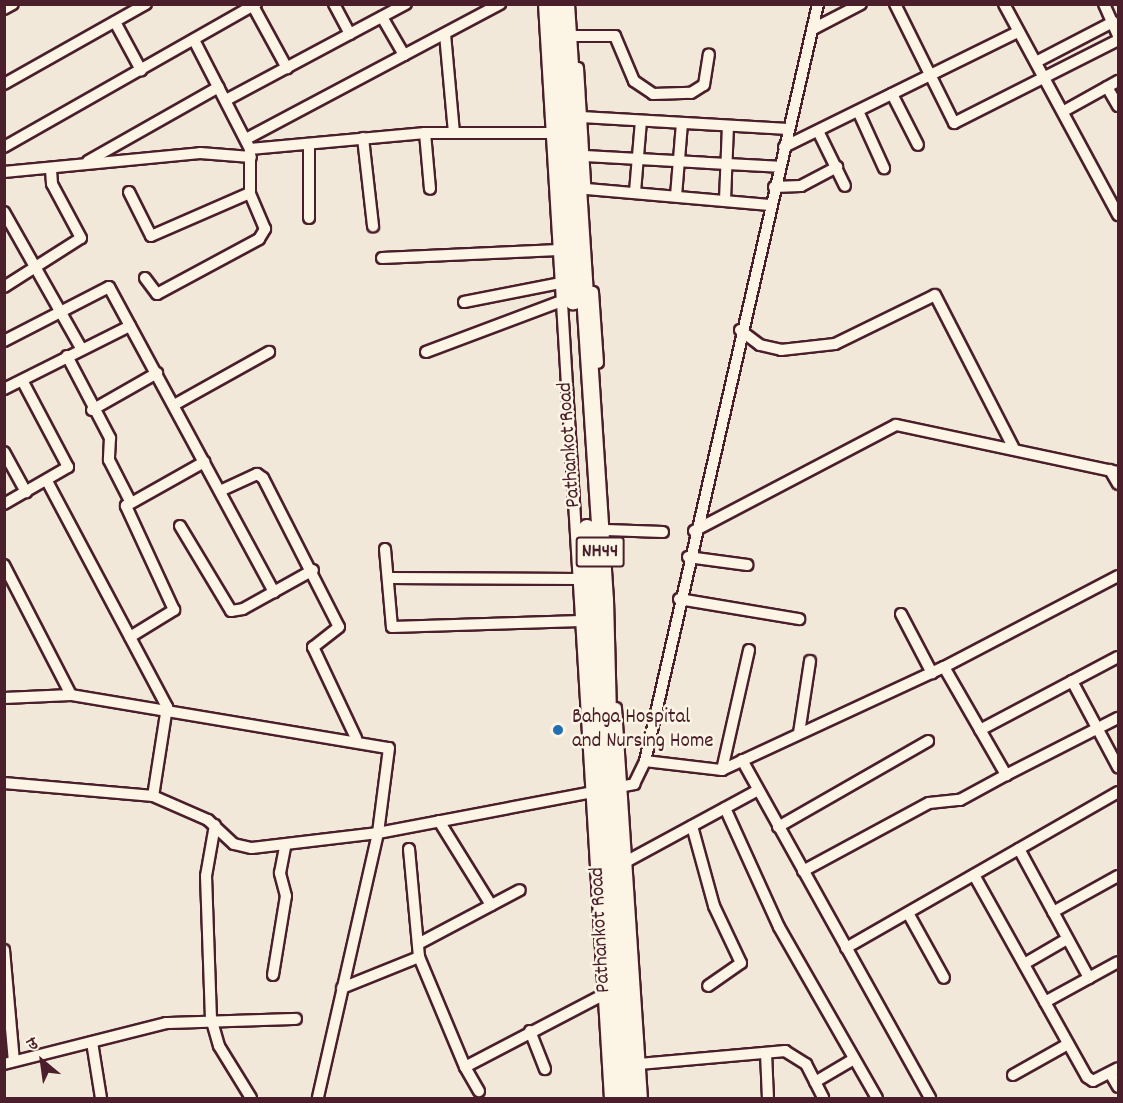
<!DOCTYPE html>
<meta charset="utf-8">
<style>
body{margin:0}
#map{position:relative;width:1123px;height:1103px;overflow:hidden;background:#f1e8da;font-family:Dekko,"Playpen Sans Deva",sans-serif}
div>[style]{position:absolute}
[style*='--x']{left:calc(var(--x)*1px);top:calc(var(--y)*1px);width:calc(var(--w)*1px);rotate:calc(var(--a)*1deg)}
.roads{filter:drop-shadow(2px 0 #4a1f2b) drop-shadow(-2px 0 #4a1f2b) drop-shadow(0 2px #4a1f2b) drop-shadow(0 -2px #4a1f2b)}
.minor>*{height:10px;margin:-5px;padding:0 5px;transform-origin:5px;border-radius:5px;background:#fcf5e5}
.highway>*{height:16px;margin:-8px;padding:0 8px;transform-origin:8px;border-radius:8px;background:#fcf5e5}
.dots>*{width:16px;height:16px;translate:-50% -50%;box-sizing:border-box;border:3px solid #fcf5e5;border-radius:50%}
span{translate:-50% -50%;white-space:nowrap;text-align:center;line-height:1.15;-webkit-text-stroke:5px #fcf5e5;paint-order:stroke}
.shield-label span{padding:2px 4px;background:#fcf5e5;border:2px solid;border-radius:4px;-webkit-text-stroke-width:0}
.shield-label{font-size:20px;color:#4a1f2b;font-weight:700}
.street-label{font-size:21px;color:#4a1f2b}
.poi-label{font-size:21px;color:#4a1f2b}
.left{translate:0 -50%;text-align:left}
.frame{position:absolute;inset:0;border:6px solid #4a1f2b;pointer-events:none}
.north{position:absolute;left:12px;top:1031px;width:60px;height:60px;-webkit-text-stroke:4px #fcf5e5;paint-order:stroke;rotate:331deg;font-size:16px;font-weight:700;line-height:24px;text-align:center;color:#4a1f2b}
.north::after{content:'';display:block;margin:auto;width:21px;height:27px;background:#4a1f2b;clip-path:polygon(50% 0,100% 100%,50% 72%,0 100%)}
</style>
<div id="map">
<div class="roads">
<div class="minor">
<i style="--x:334;--y:4;--w:34;--a:62"></i>
<i style="--x:544;--y:4;--w:1096;--a:86.55"></i>
<i style="--x:895;--y:4;--w:133;--a:63.6"></i>
<i style="--x:954;--y:123;--w:184;--a:-26.8"></i>
<i style="--x:1004;--y:4;--w:240;--a:61.6"></i>
<i style="--x:1104;--y:4;--w:35;--a:66"></i>
<i style="--x:253;--y:6;--w:71;--a:61.3"></i>
<i style="--x:4;--y:9;--w:10;--a:-29"></i>
<i style="--x:382;--y:17;--w:44;--a:59.9"></i>
<i style="--x:115;--y:22;--w:55;--a:61.6"></i>
<i style="--x:813;--y:29;--w:54;--a:-27.5"></i>
<i style="--x:445;--y:34;--w:99;--a:84.8"></i>
<i style="--x:576;--y:36;--w:39;--a:0"></i>
<i style="--x:615;--y:36;--w:49;--a:67.1"></i>
<i style="--x:634;--y:81;--w:23;--a:34"></i>
<i style="--x:653;--y:94;--w:38;--a:-2"></i>
<i style="--x:691;--y:93;--w:15;--a:-32"></i>
<i style="--x:704;--y:85;--w:31;--a:-81"></i>
<i style="--x:1036;--y:62;--w:87;--a:-27.5"></i>
<i style="--x:578;--y:68;--w:116;--a:86.5"></i>
<i style="--x:4;--y:84;--w:163;--a:-29.4"></i>
<i style="--x:1107;--y:87;--w:22;--a:60"></i>
<i style="--x:892;--y:94;--w:57;--a:63"></i>
<i style="--x:226;--y:100;--w:204;--a:-28.1"></i>
<i style="--x:858;--y:111;--w:63;--a:65.5"></i>
<i style="--x:1064;--y:111;--w:62;--a:-29.1"></i>
<i style="--x:582;--y:117;--w:206;--a:3.3"></i>
<i style="--x:818;--y:131;--w:61;--a:63.9"></i>
<i style="--x:425;--y:133;--w:56;--a:84.9"></i>
<i style="--x:363;--y:138;--w:89;--a:83.5"></i>
<i style="--x:246;--y:139;--w:288;--a:-28"></i>
<i style="--x:309;--y:144;--w:74;--a:90"></i>
<i style="--x:4;--y:147;--w:290;--a:-29.6"></i>
<i style="--x:784;--y:147;--w:261;--a:-26.2"></i>
<i style="--x:250;--y:149;--w:176;--a:-5.2"></i>
<i style="--x:425;--y:133;--w:126;--a:0"></i>
<i style="--x:585;--y:156;--w:194;--a:3.2"></i>
<i style="--x:88;--y:161;--w:150;--a:-29.5"></i>
<i style="--x:4;--y:172;--w:197;--a:-5.5"></i>
<i style="--x:200;--y:153;--w:51;--a:4.5"></i>
<i style="--x:774;--y:187;--w:27;--a:-2"></i>
<i style="--x:801;--y:186;--w:41;--a:-27.8"></i>
<i style="--x:586;--y:189;--w:185;--a:5"></i>
<i style="--x:129;--y:192;--w:49;--a:63.4"></i>
<i style="--x:151;--y:236;--w:108;--a:-23.5"></i>
<i style="--x:635;--y:192;--w:71;--a:-85.2"></i>
<i style="--x:676;--y:196;--w:73;--a:-85.3"></i>
<i style="--x:725;--y:200;--w:74;--a:-87.7"></i>
<i style="--x:4;--y:212;--w:156;--a:60.5"></i>
<i style="--x:382;--y:258;--w:177;--a:-2.6"></i>
<i style="--x:145;--y:278;--w:20;--a:53"></i>
<i style="--x:157;--y:294;--w:116;--a:-28.3"></i>
<i style="--x:259;--y:239;--w:12;--a:-59"></i>
<i style="--x:265;--y:229;--w:39;--a:-113"></i>
<i style="--x:250;--y:193;--w:44;--a:-90"></i>
<i style="--x:250;--y:149;--w:123;--a:-117.2"></i>
<i style="--x:4;--y:287;--w:91;--a:-32.5"></i>
<i style="--x:81;--y:238;--w:61;--a:-118.2"></i>
<i style="--x:52;--y:184;--w:16;--a:-94"></i>
<i style="--x:593;--y:292;--w:71;--a:86"></i>
<i style="--x:464;--y:302;--w:99;--a:-11.1"></i>
<i style="--x:740;--y:330;--w:25;--a:37"></i>
<i style="--x:760;--y:345;--w:22;--a:13"></i>
<i style="--x:781;--y:350;--w:54;--a:-6.3"></i>
<i style="--x:835;--y:344;--w:111;--a:-26.1"></i>
<i style="--x:935;--y:295;--w:171;--a:62.8"></i>
<i style="--x:4;--y:341;--w:118;--a:-27.2"></i>
<i style="--x:109;--y:287;--w:347;--a:61.6"></i>
<i style="--x:426;--y:352;--w:145;--a:-20.6"></i>
<i style="--x:67;--y:356;--w:93;--a:62.3"></i>
<i style="--x:110;--y:438;--w:22;--a:93"></i>
<i style="--x:109;--y:460;--w:46;--a:62.9"></i>
<i style="--x:4;--y:389;--w:141;--a:-26.6"></i>
<i style="--x:174;--y:405;--w:109;--a:-29.2"></i>
<i style="--x:92;--y:410;--w:75;--a:-29.6"></i>
<i style="--x:4;--y:452;--w:46;--a:61.2"></i>
<i style="--x:1110;--y:470;--w:16;--a:60"></i>
<i style="--x:47;--y:481;--w:256;--a:62"></i>
<i style="--x:167;--y:707;--w:90;--a:98.9"></i>
<i style="--x:220;--y:491;--w:41;--a:-24.7"></i>
<i style="--x:257;--y:474;--w:7;--a:34"></i>
<i style="--x:263;--y:478;--w:167;--a:63"></i>
<i style="--x:339;--y:627;--w:33;--a:142"></i>
<i style="--x:313;--y:647;--w:101;--a:64.7"></i>
<i style="--x:4;--y:504;--w:74;--a:-30"></i>
<i style="--x:68;--y:467;--w:98;--a:-117.9"></i>
<i style="--x:180;--y:526;--w:99;--a:59"></i>
<i style="--x:231;--y:611;--w:12;--a:-9"></i>
<i style="--x:243;--y:609;--w:80;--a:-29.1"></i>
<i style="--x:606;--y:530;--w:57;--a:2"></i>
<i style="--x:694;--y:531;--w:228;--a:-27.7"></i>
<i style="--x:896;--y:425;--w:227;--a:12"></i>
<i style="--x:385;--y:549;--w:78;--a:84.9"></i>
<i style="--x:392;--y:627;--w:189;--a:-1.8"></i>
<i style="--x:688;--y:557;--w:60;--a:7.7"></i>
<i style="--x:4;--y:565;--w:146;--a:62.7"></i>
<i style="--x:390;--y:578;--w:189;--a:0.3"></i>
<i style="--x:679;--y:599;--w:122;--a:9.5"></i>
<i style="--x:901;--y:614;--w:67;--a:62.3"></i>
<i style="--x:130;--y:637;--w:52;--a:-31.5"></i>
<i style="--x:174;--y:610;--w:115;--a:-114.8"></i>
<i style="--x:126;--y:506;--w:90;--a:-29.4"></i>
<i style="--x:944;--y:667;--w:125;--a:60.1"></i>
<i style="--x:1006;--y:775;--w:126;--a:-27"></i>
<i style="--x:1072;--y:681;--w:98;--a:61.9"></i>
<i style="--x:4;--y:698;--w:67;--a:-2.6"></i>
<i style="--x:71;--y:695;--w:322;--a:9.5"></i>
<i style="--x:389;--y:748;--w:86;--a:97.4"></i>
<i style="--x:378;--y:833;--w:272;--a:102.8"></i>
<i style="--x:616;--y:708;--w:391;--a:86.2"></i>
<i style="--x:980;--y:730;--w:156;--a:-27.9"></i>
<i style="--x:799;--y:733;--w:73;--a:-81.3"></i>
<i style="--x:742;--y:760;--w:387;--a:60.9"></i>
<i style="--x:645;--y:761;--w:78;--a:6.7"></i>
<i style="--x:722;--y:770;--w:245;--a:-24.9"></i>
<i style="--x:944;--y:667;--w:196;--a:-27.6"></i>
<i style="--x:722;--y:770;--w:123;--a:-77.3"></i>
<i style="--x:4;--y:783;--w:150;--a:5"></i>
<i style="--x:153;--y:796;--w:60;--a:23.6"></i>
<i style="--x:208;--y:820;--w:35;--a:43"></i>
<i style="--x:234;--y:844;--w:18;--a:13"></i>
<i style="--x:252;--y:848;--w:127;--a:-6.8"></i>
<i style="--x:378;--y:833;--w:261;--a:-10.8"></i>
<i style="--x:634;--y:784;--w:25;--a:-64"></i>
<i style="--x:645;--y:761;--w:777;--a:-77.13"></i>
<i style="--x:725;--y:808;--w:131;--a:65.6"></i>
<i style="--x:779;--y:927;--w:197;--a:60.2"></i>
<i style="--x:439;--y:821;--w:99;--a:58.2"></i>
<i style="--x:215;--y:825;--w:52;--a:100"></i>
<i style="--x:206;--y:876;--w:142;--a:88"></i>
<i style="--x:211;--y:1018;--w:29;--a:74"></i>
<i style="--x:219;--y:1046;--w:61;--a:58.4"></i>
<i style="--x:692;--y:826;--w:83;--a:74.6"></i>
<i style="--x:714;--y:906;--w:63;--a:64.7"></i>
<i style="--x:741;--y:963;--w:40;--a:145.1"></i>
<i style="--x:778;--y:827;--w:173;--a:-29.8"></i>
<i style="--x:409;--y:849;--w:108;--a:84.7"></i>
<i style="--x:419;--y:957;--w:119;--a:67.3"></i>
<i style="--x:465;--y:1067;--w:156;--a:-27.6"></i>
<i style="--x:1019;--y:849;--w:147;--a:61.5"></i>
<i style="--x:620;--y:865;--w:157;--a:-28.5"></i>
<i style="--x:803;--y:871;--w:143;--a:-28.4"></i>
<i style="--x:929;--y:803;--w:31;--a:-6"></i>
<i style="--x:960;--y:800;--w:52;--a:-28.5"></i>
<i style="--x:974;--y:875;--w:231;--a:60.8"></i>
<i style="--x:1087;--y:1077;--w:7;--a:34"></i>
<i style="--x:1093;--y:1081;--w:28;--a:-27"></i>
<i style="--x:1053;--y:912;--w:74;--a:-29"></i>
<i style="--x:908;--y:913;--w:74;--a:61"></i>
<i style="--x:418;--y:944;--w:115;--a:-27.9"></i>
<i style="--x:846;--y:948;--w:314;--a:-29.8"></i>
<i style="--x:4;--y:950;--w:111;--a:84.9"></i>
<i style="--x:1024;--y:964;--w:50;--a:-30.2"></i>
<i style="--x:273;--y:975;--w:80;--a:-80.7"></i>
<i style="--x:286;--y:896;--w:24;--a:-105"></i>
<i style="--x:280;--y:873;--w:26;--a:-79"></i>
<i style="--x:342;--y:988;--w:83;--a:-21.9"></i>
<i style="--x:1045;--y:1002;--w:83;--a:-28.7"></i>
<i style="--x:530;--y:1031;--w:41;--a:68.5"></i>
<i style="--x:92;--y:1042;--w:57;--a:80.9"></i>
<i style="--x:766;--y:1053;--w:45;--a:87.5"></i>
<i style="--x:4;--y:1064;--w:167;--a:-14.2"></i>
<i style="--x:166;--y:1023;--w:130;--a:-1.8"></i>
<i style="--x:639;--y:1064;--w:147;--a:-5.1"></i>
<i style="--x:785;--y:1051;--w:25;--a:32"></i>
<i style="--x:806;--y:1064;--w:38;--a:63"></i>
<i style="--x:465;--y:1067;--w:28;--a:60"></i>
<i style="--x:1110;--y:1073;--w:16;--a:60"></i>
<i style="--x:1013;--y:1075;--w:63;--a:-29.4"></i>
<i style="--x:815;--y:1082;--w:45;--a:-30.5"></i>
</div>
<div class="highway">
<i style="--x:554;--y:4;--w:298;--a:86.3"></i>
<i style="--x:566;--y:4;--w:597;--a:86.26"></i>
<i style="--x:605;--y:600;--w:190;--a:88.5"></i>
<i style="--x:610;--y:790;--w:309;--a:85.7"></i>
<i style="--x:587;--y:528;--w:571;--a:86.59"></i>
</div>
</div>
<div class="dots">
<i style="left:558px;top:730px;background:#1f6fb2"></i>
</div>
<div class="shield-label">
<span style="left:600px;top:552px">NH44</span>
</div>
<div class="street-label">
<span style="left:570px;top:445px;rotate:-94deg">Pathankot Road</span>
<span style="left:601px;top:930px;rotate:-93deg">Pathankot Road</span>
</div>
<div class="poi-label">
<span class="left" style="left:572px;top:730px">Bahga Hospital<br>and Nursing Home</span>
</div>
<div class="frame"></div>
<div class="north">उ</div>
</div>
